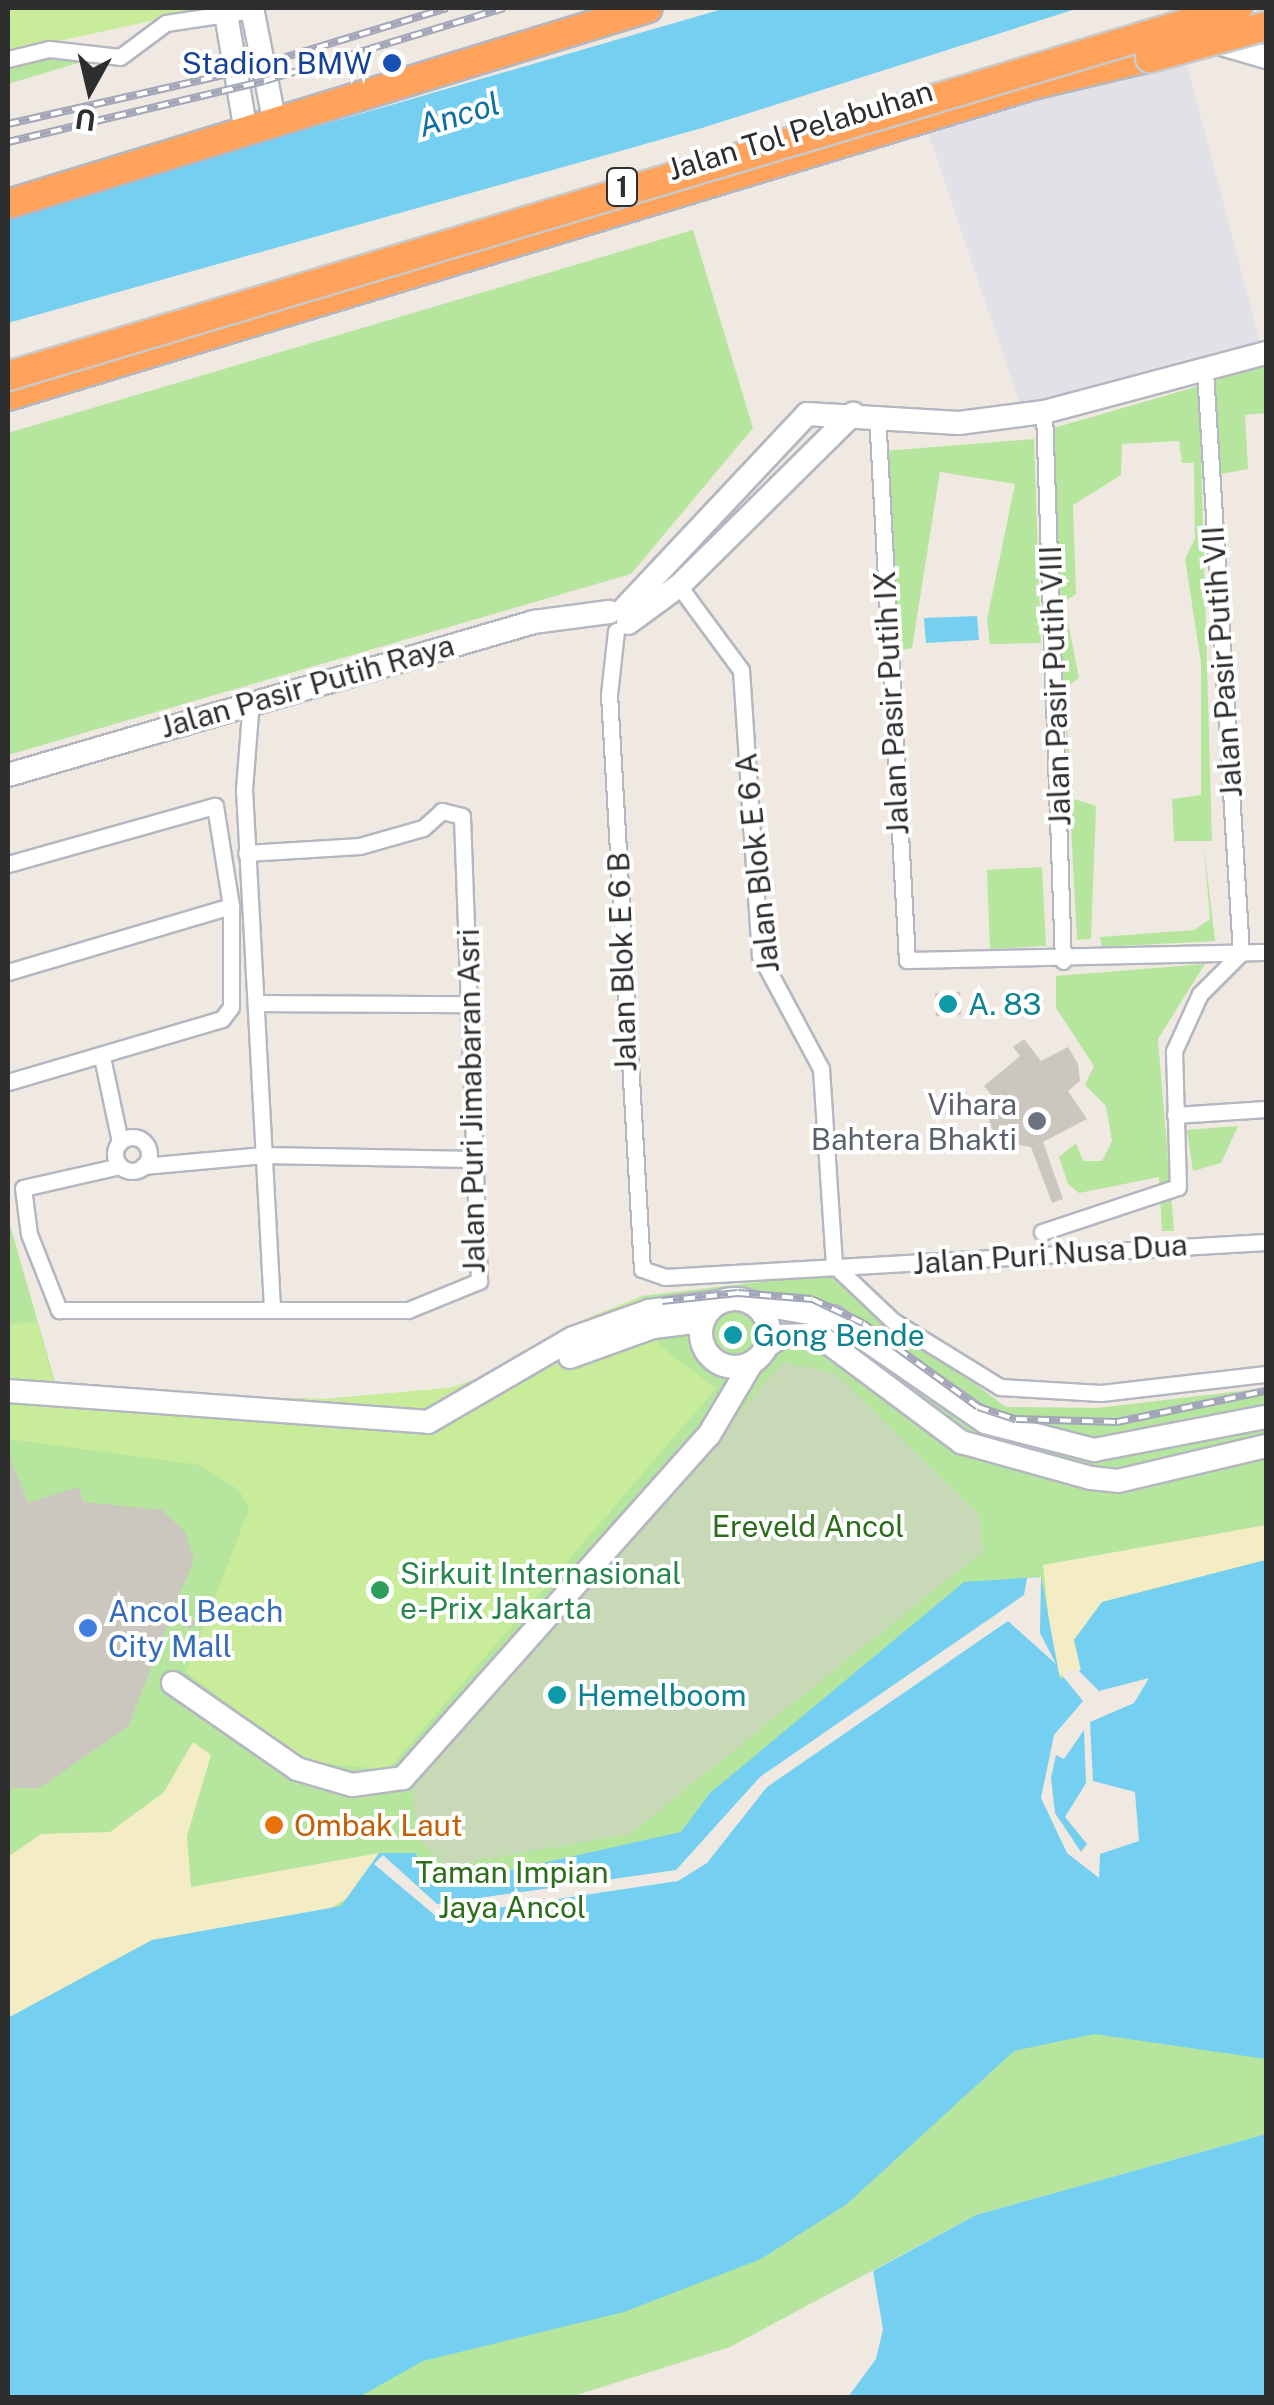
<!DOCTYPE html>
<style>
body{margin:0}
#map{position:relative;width:1274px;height:2405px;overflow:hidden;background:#efe9e1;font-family:"Public Sans",sans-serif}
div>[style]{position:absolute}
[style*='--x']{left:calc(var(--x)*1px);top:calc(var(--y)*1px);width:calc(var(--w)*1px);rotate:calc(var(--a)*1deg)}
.industrial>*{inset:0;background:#e3e1e8}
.green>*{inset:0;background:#b6e59e}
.sand>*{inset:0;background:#f3ecc5}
.cemetery>*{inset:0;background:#c8d9b8}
.pitch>*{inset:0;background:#c9ec9a}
.water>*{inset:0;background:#75cff0}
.pier>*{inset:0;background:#efe9e1}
.building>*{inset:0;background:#cbc7bf}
.roads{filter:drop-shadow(2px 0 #b4b7c1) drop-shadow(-2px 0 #b4b7c1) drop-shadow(0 2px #b4b7c1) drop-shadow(0 -2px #b4b7c1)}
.street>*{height:15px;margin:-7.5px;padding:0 7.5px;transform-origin:7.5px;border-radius:7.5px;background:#fff}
.street>.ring{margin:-7.5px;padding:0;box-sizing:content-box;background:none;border:15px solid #fff;border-radius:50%}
.secondary>*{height:22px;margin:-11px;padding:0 11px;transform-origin:11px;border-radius:11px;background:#fff}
.secondary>.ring{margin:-11px;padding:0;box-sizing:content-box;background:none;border:22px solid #fff;border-radius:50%}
.highway>*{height:28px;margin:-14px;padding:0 14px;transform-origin:14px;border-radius:14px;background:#ffa35c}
.rail>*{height:8px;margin-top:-4px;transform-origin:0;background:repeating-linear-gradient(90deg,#fff 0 11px,#a3a6b8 0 22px);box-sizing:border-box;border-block:2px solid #a3a6b8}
.bridges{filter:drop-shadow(2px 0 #c9c9c9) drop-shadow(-2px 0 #c9c9c9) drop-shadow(0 2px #c9c9c9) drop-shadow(0 -2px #c9c9c9)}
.highway-bridge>*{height:28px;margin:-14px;padding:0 14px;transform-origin:14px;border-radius:14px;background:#ffa35c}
.dots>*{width:28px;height:28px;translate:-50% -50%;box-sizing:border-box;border:5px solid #fff;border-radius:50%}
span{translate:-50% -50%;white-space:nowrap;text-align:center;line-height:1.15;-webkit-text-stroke:8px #fff;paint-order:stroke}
.shield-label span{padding:2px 8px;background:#fff;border:2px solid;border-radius:8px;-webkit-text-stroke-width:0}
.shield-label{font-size:28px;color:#2e2e2e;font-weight:700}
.transit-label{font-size:30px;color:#164399}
.right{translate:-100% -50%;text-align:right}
.street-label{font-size:30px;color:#2e2e2e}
.culture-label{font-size:30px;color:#0d838f}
.left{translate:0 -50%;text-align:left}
.worship-label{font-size:30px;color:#5b616d}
.park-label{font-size:30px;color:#2c6e1b}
.leisure-label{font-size:30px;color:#27864d}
.shop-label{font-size:30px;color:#366cbe}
.food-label{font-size:30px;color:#c56008}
.water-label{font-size:32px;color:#0d6fa3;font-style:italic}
.frame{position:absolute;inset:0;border:10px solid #2e2e2e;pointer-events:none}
.north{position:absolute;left:40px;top:40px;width:100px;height:100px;-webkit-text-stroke:8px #fff;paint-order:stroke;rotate:188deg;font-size:28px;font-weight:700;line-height:40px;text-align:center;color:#2e2e2e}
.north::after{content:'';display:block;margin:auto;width:35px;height:45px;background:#2e2e2e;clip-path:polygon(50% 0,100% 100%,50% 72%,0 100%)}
</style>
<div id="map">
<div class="industrial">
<i style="clip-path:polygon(1184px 53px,1263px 354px,1023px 414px,926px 126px)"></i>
</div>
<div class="green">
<i style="clip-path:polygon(47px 51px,88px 60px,8px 84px,8px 61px)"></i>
<i style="clip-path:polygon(693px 230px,753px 428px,631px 574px,8px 755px,8px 433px)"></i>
<i style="clip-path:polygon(1266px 365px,1266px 413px,1245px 415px,1248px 469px,1216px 475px,1210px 378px)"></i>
<i style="clip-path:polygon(1199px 386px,1212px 841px,1174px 841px,1172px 799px,1201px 795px,1201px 662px,1185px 559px,1195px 538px,1194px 463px,1182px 463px,1179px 441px,1122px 444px,1121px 475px,1073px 505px,1076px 594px,1064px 602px,1079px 678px,1066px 687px,1067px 732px,1074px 799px,1096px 806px,1091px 939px,1077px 940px,1050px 429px)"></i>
<i style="clip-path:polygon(1034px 439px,1041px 643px,990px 644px,987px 620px,1015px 484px,940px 472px,912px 648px,892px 652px,872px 452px)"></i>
<i style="clip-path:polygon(1204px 847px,1215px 941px,1102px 947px,1100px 937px,1194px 930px,1210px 919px)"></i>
<i style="clip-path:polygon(1042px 867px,1046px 946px,990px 949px,987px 870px)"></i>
<i style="clip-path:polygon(1205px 964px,1158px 1039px,1174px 1231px,1162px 1231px,1159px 1177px,1079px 1193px,1068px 1184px,1059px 1157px,1076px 1143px,1083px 1161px,1102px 1161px,1112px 1141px,1106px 1106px,1085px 1085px,1094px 1066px,1056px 1008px,1056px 976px)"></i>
<i style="clip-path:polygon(1238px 1126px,1221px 1163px,1193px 1171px,1187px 1130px)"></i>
<i style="clip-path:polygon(8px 1218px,58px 1392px,324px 1399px,450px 1388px,524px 1362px,571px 1325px,642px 1296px,827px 1274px,1006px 1407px,1097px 1408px,1266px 1388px,1266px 2134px,976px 2215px,730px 2347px,570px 2397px,8px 2397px)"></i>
</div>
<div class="sand">
<i style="clip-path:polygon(1266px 1525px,1266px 1560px,1102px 1602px,1074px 1640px,1081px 1670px,1055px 1677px,1043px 1565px)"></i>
<i style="clip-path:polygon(193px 1742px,211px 1755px,187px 1836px,191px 1887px,379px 1853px,359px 1891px,323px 1913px,152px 1940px,8px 2018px,8px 1857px,41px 1834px,110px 1832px,164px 1792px)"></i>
</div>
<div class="cemetery">
<i style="clip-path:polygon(783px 1362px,837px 1374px,980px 1516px,983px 1551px,630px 1834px,446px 1866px,419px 1840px,412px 1790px)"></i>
</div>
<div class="pitch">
<i style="clip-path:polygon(8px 8px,211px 8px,8px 52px)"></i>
<i style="clip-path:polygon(642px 1296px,660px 1346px,716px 1388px,388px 1770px,304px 1761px,186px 1672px,249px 1509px,239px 1490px,200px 1465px,8px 1439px,8px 1325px,37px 1321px,57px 1392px,324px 1399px,450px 1388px,524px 1362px,571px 1325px)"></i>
</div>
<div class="water">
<i style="clip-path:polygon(726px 8px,1079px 8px,702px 128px,8px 323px,8px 216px)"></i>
<i style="clip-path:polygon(977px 616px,979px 640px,926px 643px,924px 618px)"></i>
<i style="clip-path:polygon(1266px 1560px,1266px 2059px,1094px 2034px,1014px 2051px,847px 2204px,761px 2259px,624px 2312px,423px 2361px,359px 2397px,8px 2397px,8px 2018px,152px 1940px,341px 1906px,379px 1853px,415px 1853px,440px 1886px,681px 1832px,710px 1793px,964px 1582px,1041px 1577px,1060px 1679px,1081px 1670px,1074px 1640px,1102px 1602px)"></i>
<i style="clip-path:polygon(1266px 2134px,1266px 2397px,848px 2397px,876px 2359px,883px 2329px,873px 2271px,976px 2215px)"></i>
</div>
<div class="pier">
<i style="clip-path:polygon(1041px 1577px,1040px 1633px,1056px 1664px,1008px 1621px,767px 1787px,707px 1863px,678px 1881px,437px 1917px,374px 1864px,383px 1855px,437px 1904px,676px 1870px,760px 1777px,1024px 1595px,1027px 1578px)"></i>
<i style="clip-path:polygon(evenodd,1076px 1668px,1099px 1691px,1149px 1678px,1134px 1703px,1090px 1722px,1093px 1781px,1135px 1792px,1139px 1841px,1100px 1854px,1099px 1878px,1067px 1853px,1041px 1798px,1054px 1735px,1083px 1701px,1061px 1674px,1076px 1668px,1084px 1730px,1086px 1783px,1065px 1817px,1087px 1844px,1081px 1852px,1055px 1813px,1051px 1778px,1056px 1755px,1064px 1759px,1084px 1730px)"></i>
</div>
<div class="building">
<i style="clip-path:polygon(960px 992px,961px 1015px,936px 1016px,935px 993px)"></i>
<i style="clip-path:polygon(1024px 1039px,1041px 1061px,1068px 1047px,1078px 1064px,1080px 1081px,1068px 1091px,1087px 1119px,1043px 1142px,1063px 1199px,1052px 1203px,1031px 1147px,1000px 1142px,989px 1124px,993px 1097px,984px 1086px,1020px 1056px,1013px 1047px)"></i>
<i style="clip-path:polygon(8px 1453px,28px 1503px,78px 1487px,84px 1502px,162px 1510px,185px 1532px,194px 1560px,173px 1610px,195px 1621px,191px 1629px,170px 1620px,128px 1727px,39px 1788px,8px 1788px)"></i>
</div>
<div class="roads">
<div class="street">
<i style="--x:8;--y:59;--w:42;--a:-13.7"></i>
<i style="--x:49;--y:49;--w:71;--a:6.4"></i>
<i style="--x:120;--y:57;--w:57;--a:-36.5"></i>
<i style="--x:166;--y:23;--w:87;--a:-8.6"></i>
<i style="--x:1044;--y:412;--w:549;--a:88.02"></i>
<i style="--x:877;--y:414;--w:547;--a:86.86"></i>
<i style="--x:907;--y:960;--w:359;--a:-1.3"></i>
<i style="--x:679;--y:586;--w:104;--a:53.6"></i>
<i style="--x:741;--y:670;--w:286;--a:86.2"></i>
<i style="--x:760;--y:955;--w:129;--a:61.8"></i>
<i style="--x:821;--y:1069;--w:196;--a:86.2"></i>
<i style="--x:834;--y:1265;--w:81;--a:43.5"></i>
<i style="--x:893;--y:1321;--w:126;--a:31.7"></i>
<i style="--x:1000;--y:1387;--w:101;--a:3.4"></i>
<i style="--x:1101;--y:1393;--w:166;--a:-6.6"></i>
<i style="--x:616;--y:631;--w:63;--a:96.3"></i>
<i style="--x:609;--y:694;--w:576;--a:86.72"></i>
<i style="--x:642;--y:1269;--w:24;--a:19"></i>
<i style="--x:665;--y:1277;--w:602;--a:-3.33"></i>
<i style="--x:251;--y:700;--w:89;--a:94.5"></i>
<i style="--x:244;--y:789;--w:519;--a:86.91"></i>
<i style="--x:8;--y:864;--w:215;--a:-15.7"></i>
<i style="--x:215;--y:806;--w:101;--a:80.9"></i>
<i style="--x:231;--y:906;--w:101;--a:90"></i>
<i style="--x:231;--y:1007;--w:15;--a:127"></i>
<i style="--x:222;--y:1019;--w:223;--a:163.6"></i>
<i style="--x:8;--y:972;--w:233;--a:-16.5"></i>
<i style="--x:256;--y:1003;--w:209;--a:0.3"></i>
<i style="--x:102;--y:1057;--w:87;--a:78"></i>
<i style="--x:1175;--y:1115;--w:91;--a:-3.8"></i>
<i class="ring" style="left:115px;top:1137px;width:19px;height:19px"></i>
<i style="--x:120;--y:1166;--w:99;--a:167.2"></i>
<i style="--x:23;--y:1188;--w:46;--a:82.6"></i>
<i style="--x:29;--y:1234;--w:82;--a:68.5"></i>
<i style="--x:59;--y:1310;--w:349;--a:0"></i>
<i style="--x:408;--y:1310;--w:77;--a:-22.2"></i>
<i style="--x:479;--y:1281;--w:465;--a:-92.1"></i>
<i style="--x:462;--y:816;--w:21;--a:-166"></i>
<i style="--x:442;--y:811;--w:25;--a:138"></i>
<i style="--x:423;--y:828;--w:66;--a:164.1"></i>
<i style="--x:360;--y:846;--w:114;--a:176.5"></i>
<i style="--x:143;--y:1166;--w:121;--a:-5.2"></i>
<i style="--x:264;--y:1155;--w:209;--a:1.1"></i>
<i style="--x:1042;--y:1232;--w:143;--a:-18.3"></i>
<i style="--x:1178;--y:1187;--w:136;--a:-91.7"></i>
<i style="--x:1174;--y:1051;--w:63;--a:-65.5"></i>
<i style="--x:1200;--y:994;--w:58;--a:-45"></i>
<i style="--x:1241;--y:953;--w:583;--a:-93.54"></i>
</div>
<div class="secondary">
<i style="--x:225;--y:8;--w:126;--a:80.4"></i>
<i style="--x:252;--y:8;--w:118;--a:78.8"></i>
<i style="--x:1211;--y:41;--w:57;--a:16.2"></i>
<i style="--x:623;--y:610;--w:269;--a:-46.8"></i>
<i style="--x:807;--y:414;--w:152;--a:3.4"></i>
<i style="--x:959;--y:423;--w:86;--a:-7.4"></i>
<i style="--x:1044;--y:412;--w:230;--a:-14.9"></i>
<i style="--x:628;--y:623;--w:63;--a:-36"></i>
<i style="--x:679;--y:586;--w:245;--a:-44.7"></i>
<i style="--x:8;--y:775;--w:548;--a:-16.22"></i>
<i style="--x:534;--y:622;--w:76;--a:-7.6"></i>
<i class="ring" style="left:701px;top:1299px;width:46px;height:46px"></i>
<i style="--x:751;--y:1303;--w:83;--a:9.7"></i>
<i style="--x:833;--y:1317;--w:185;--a:34.6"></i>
<i style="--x:985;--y:1422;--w:113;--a:14.4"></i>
<i style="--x:1094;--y:1450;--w:175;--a:-10.9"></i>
<i style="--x:767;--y:1346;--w:17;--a:-36"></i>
<i style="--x:781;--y:1336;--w:37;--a:-2"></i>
<i style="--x:818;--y:1335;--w:179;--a:36.8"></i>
<i style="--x:961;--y:1442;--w:135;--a:15.5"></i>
<i style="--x:1091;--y:1478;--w:27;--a:6"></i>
<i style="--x:1118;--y:1481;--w:152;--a:-13.3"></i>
<i style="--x:570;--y:1357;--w:88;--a:-19.9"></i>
<i style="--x:653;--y:1327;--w:49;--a:-7"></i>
<i style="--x:8;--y:1391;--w:421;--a:4.2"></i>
<i style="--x:428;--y:1422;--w:168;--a:-30.1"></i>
<i style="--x:573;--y:1338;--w:81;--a:-19.6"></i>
<i style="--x:649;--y:1311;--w:72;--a:-7.2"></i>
<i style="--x:173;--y:1683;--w:151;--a:34.7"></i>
<i style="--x:297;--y:1769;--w:57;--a:16.2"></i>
<i style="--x:352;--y:1785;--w:51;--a:-7.8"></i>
<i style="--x:403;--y:1778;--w:460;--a:-48.3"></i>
<i style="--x:709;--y:1435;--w:82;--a:-59.4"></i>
</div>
<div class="highway">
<i style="--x:8;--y:204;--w:669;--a:-17.03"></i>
<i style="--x:8;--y:396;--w:1071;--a:-16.88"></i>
<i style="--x:1033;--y:85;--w:142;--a:-13.4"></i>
</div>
</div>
<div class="rail">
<i style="--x:8;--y:124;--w:231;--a:-12.8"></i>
<i style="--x:233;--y:73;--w:224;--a:-16.9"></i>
<i style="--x:8;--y:142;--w:263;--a:-13.4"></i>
<i style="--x:264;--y:81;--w:251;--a:-16.9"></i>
<i style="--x:662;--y:1301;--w:76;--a:-6"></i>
<i style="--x:738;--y:1293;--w:74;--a:4.6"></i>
<i style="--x:812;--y:1299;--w:56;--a:25.2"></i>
<i style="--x:863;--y:1323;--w:142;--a:36.1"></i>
<i style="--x:978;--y:1407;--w:40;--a:18"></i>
<i style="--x:1016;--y:1419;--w:101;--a:1.7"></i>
<i style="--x:1117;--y:1422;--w:152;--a:-11.8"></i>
</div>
<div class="bridges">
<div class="highway-bridge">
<i style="--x:1150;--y:58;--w:120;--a:-15.4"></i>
<i style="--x:8;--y:376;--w:1284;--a:-16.66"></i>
</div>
</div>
<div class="dots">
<i style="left:392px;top:63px;background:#1a4fb4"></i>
<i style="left:948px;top:1004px;background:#0f9aa8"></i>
<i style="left:1037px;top:1121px;background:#6b7280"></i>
<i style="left:733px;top:1335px;background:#0f9aa8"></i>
<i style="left:380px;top:1590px;background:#2e9e5b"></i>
<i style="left:88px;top:1628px;background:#3f7fe0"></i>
<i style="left:557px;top:1695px;background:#0f9aa8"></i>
<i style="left:274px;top:1825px;background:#e8710a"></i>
</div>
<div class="shield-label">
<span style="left:622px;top:187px">1</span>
</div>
<div class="transit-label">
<span class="right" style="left:372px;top:63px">Stadion BMW</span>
</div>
<div class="street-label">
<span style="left:800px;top:130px;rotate:-17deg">Jalan Tol Pelabuhan</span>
<span style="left:1222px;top:662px;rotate:-94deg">Jalan Pasir Putih VII</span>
<span style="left:307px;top:686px;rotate:-16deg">Jalan Pasir Putih Raya</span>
<span style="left:1055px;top:686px;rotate:-92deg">Jalan Pasir Putih VIII</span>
<span style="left:891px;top:703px;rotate:-93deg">Jalan Pasir Putih IX</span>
<span style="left:757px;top:863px;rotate:-96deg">Jalan Blok E 6 A</span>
<span style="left:622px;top:962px;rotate:-92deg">Jalan Blok E 6 B</span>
<span style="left:471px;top:1101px;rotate:-91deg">Jalan Puri Jimabaran Asri</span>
<span style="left:1050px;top:1254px;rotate:-4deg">Jalan Puri Nusa Dua</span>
</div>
<div class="culture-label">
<span class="left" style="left:968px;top:1004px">A. 83</span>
<span class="left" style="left:753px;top:1335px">Gong Bende</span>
<span class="left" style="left:577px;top:1695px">Hemelboom</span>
</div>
<div class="worship-label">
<span class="right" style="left:1017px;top:1121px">Vihara<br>Bahtera Bhakti</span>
</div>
<div class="park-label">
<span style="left:808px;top:1526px">Ereveld Ancol</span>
<span style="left:512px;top:1889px">Taman Impian<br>Jaya Ancol</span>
</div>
<div class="leisure-label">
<span class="left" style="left:400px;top:1590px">Sirkuit Internasional<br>e-Prix Jakarta</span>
</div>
<div class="shop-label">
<span class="left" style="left:108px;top:1628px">Ancol Beach<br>City Mall</span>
</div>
<div class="food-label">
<span class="left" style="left:294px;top:1825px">Ombak Laut</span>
</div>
<div class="water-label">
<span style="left:459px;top:115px;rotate:-17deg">Ancol</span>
</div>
<div class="frame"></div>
<div class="north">U</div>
</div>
